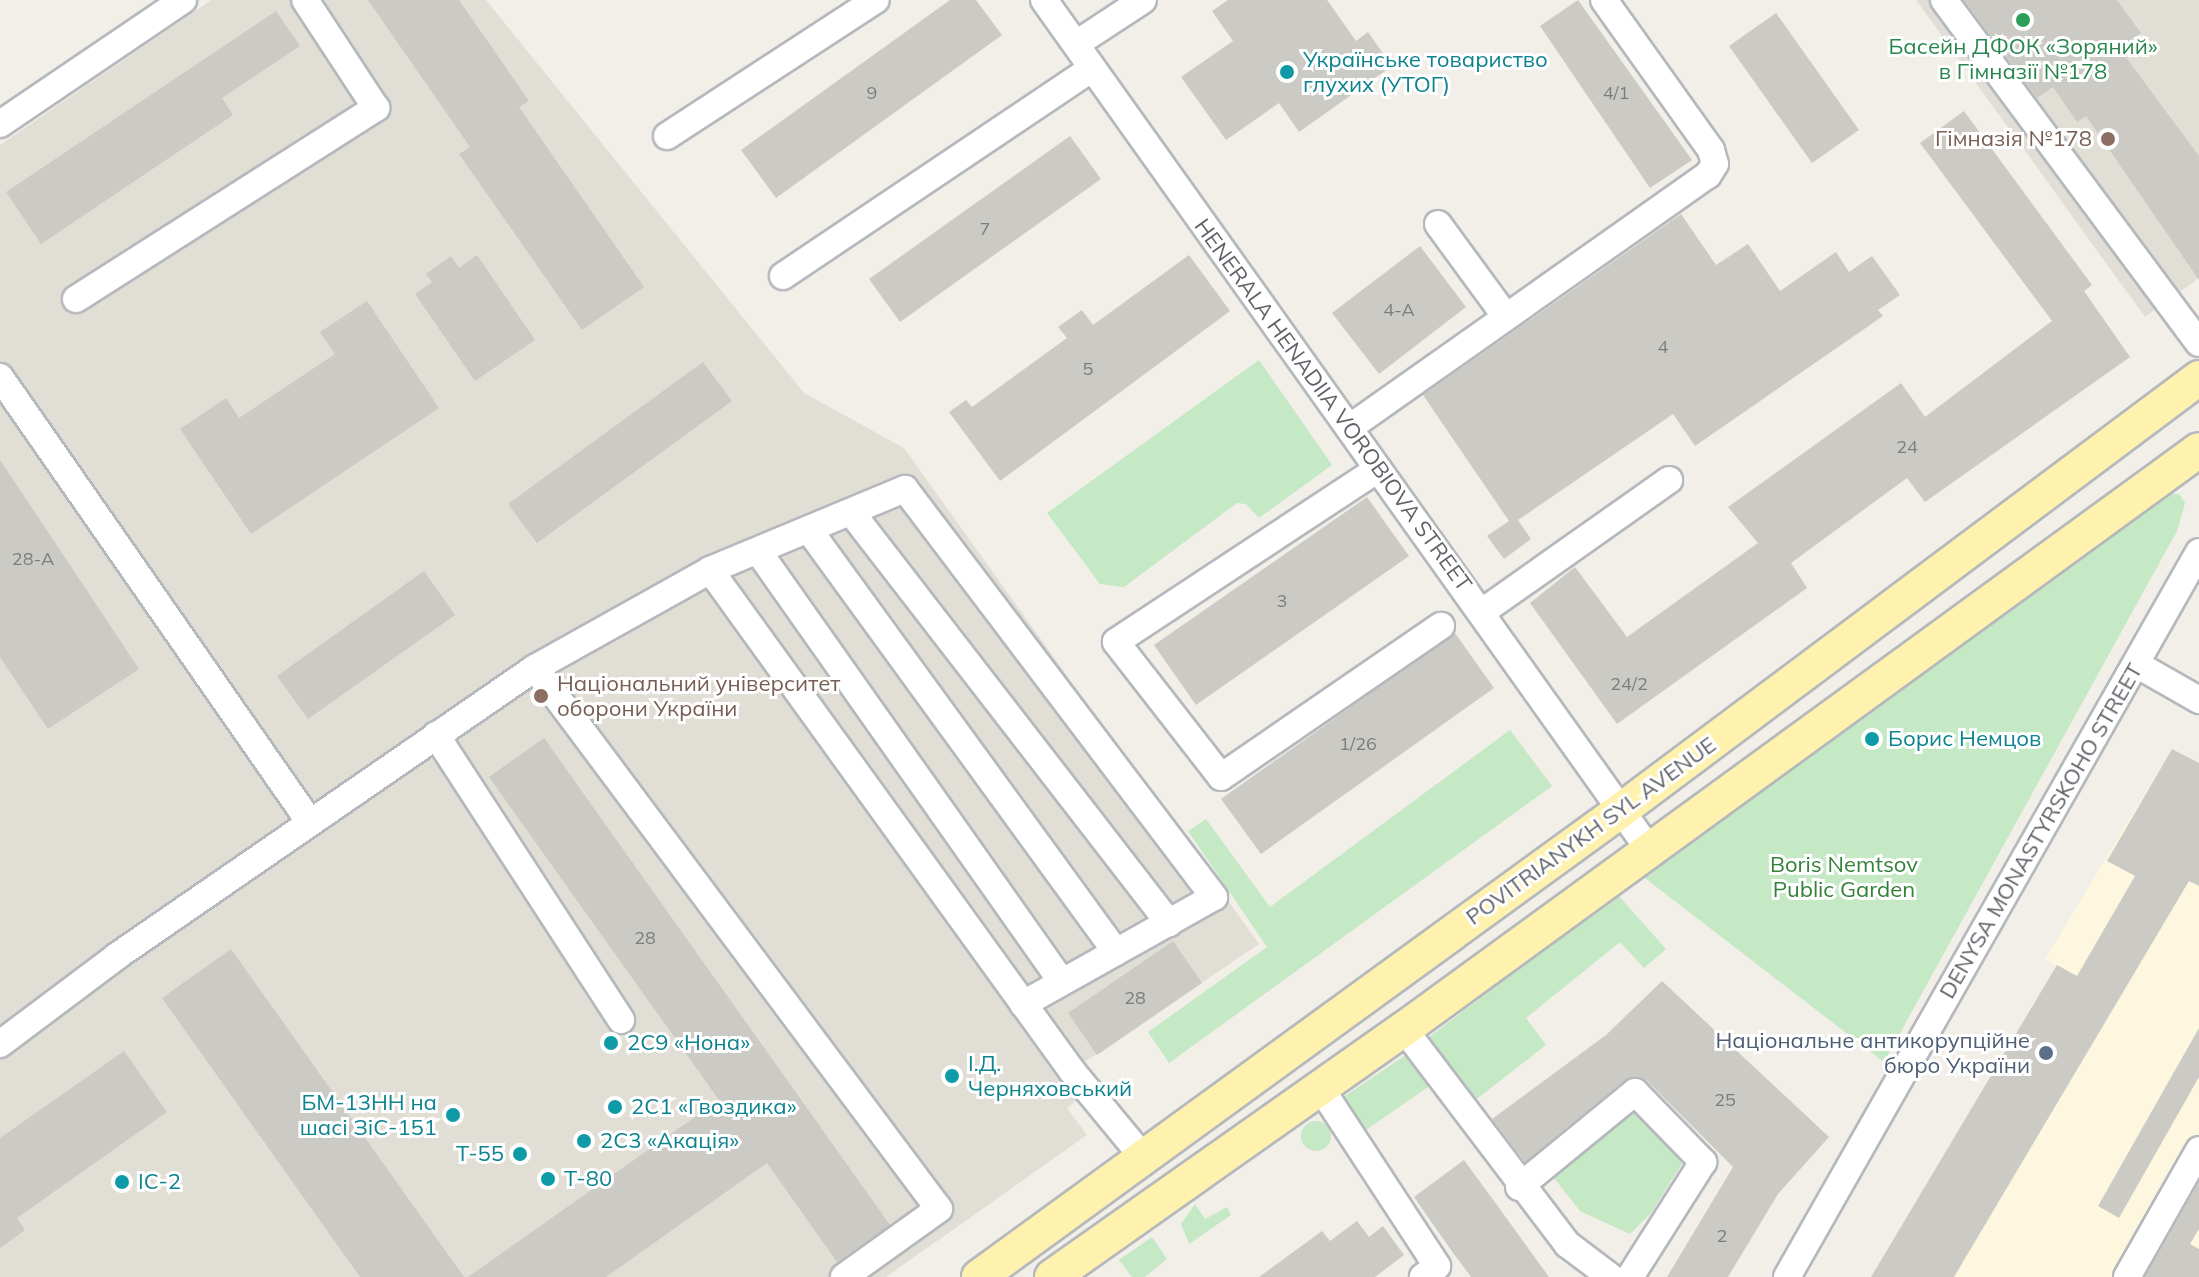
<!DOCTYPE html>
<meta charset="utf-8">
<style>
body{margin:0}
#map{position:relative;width:2199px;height:1277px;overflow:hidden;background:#f1efe8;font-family:Mulish,sans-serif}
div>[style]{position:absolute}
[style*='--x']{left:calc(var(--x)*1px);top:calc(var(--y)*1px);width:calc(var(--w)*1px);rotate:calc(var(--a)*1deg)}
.commercial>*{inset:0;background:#fef7e0}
.education>*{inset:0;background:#e1ded6}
.green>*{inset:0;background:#c5e8c5}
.round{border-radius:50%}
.building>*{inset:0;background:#cccac5}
.roads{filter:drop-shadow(2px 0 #b5b8bc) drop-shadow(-2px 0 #b5b8bc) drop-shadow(0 2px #b5b8bc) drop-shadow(0 -2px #b5b8bc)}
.minor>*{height:26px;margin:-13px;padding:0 13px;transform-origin:13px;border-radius:13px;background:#fff}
.major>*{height:34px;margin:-17px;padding:0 17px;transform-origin:17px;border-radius:17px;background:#fff2af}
.dots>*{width:22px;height:22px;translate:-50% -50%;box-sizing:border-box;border:4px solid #fff;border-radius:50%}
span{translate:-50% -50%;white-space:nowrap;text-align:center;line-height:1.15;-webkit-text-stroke:6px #fff;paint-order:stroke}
.number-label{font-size:18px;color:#7a7d7f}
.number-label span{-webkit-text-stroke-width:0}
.leisure-label{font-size:22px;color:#27864d}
.culture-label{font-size:22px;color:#0d838f}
.left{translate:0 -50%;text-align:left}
.right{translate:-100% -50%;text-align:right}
.education-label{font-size:22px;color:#785e54}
.street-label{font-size:22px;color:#5f6368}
.park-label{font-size:22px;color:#348238}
.service-label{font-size:22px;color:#4e5e75}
</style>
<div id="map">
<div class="commercial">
<i style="clip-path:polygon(2172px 749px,2199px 763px,2199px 1277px,1871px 1277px,2057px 966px,2045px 959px)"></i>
</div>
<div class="education">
<i style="clip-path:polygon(211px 0,486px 0,804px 393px,904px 448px,1259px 944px,1064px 1076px,1080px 1098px,1067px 1108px,1087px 1135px,886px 1277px,0 1277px,0 145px)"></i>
<i style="clip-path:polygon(1916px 0,2199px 0,2199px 278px,2145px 317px)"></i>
</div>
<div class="green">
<i style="clip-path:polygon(1259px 360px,1332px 465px,1259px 518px,1246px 504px,1237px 503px,1124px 587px,1100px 584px,1047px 513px)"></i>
<i style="clip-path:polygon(2166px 494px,2179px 494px,2185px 503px,2177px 531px,1884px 1062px,1641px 875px)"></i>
<i style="clip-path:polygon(1510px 730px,1552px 786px,1169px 1063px,1148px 1032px,1267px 947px,1188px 831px,1206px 819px,1270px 907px)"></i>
<i style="clip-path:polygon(1617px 894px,1666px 949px,1644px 968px,1620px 942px,1526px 1018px,1546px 1045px,1473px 1102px,1428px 1038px)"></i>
<i style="clip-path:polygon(1407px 1054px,1428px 1087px,1363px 1132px,1342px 1098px)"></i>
<i style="clip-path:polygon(1630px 1112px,1642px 1112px,1683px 1152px,1683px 1162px,1651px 1213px,1630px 1234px,1580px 1211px,1550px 1173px)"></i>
<i class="round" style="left:1301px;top:1121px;width:30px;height:30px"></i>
<i style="clip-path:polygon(1195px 1204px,1205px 1219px,1227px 1207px,1231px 1215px,1189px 1244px,1181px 1224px)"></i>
<i style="clip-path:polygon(1152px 1237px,1167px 1259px,1145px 1277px,1132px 1277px,1119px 1260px)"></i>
</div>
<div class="building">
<i style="clip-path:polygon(368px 0,459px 0,529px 101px,519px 107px,644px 287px,582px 330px,459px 154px,470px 147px)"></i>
<i style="clip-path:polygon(950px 0,976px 0,1002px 35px,776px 198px,741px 150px)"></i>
<i style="clip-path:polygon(1228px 0,1327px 0,1356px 41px,1368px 32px,1392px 66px,1299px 132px,1279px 103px,1226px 140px,1181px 77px,1233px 41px,1212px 11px)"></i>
<i style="clip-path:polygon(1578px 0,1692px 160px,1650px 188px,1540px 26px)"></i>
<i style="clip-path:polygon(1964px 0,2117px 0,2141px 33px,2119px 48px,2199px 156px,2199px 280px,2086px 116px,2077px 122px,2053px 87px,2037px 98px)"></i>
<i style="clip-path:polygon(276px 11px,300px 46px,222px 98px,233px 115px,41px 244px,6px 192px)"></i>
<i style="clip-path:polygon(1776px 13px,1859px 130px,1812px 163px,1729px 46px)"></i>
<i style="clip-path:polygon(1964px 111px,2092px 285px,2084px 291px,2130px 357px,1925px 502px,1907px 478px,1791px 563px,1807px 588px,1617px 724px,1530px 603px,1575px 567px,1627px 637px,1758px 543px,1728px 507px,1901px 383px,1925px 417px,2052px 321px,1920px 143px)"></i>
<i style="clip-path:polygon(1070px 136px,1101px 179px,900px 322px,869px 279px)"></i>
<i style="clip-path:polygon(1681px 214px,1716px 265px,1748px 244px,1780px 291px,1836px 252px,1849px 272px,1872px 256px,1900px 295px,1878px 310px,1883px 316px,1695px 446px,1673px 414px,1518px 520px,1531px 539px,1504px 559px,1487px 536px,1509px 521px,1423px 395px)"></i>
<i style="clip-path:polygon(1420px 246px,1466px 307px,1379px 374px,1332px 313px)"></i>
<i style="clip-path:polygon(477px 255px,535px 340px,475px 381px,415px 294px,432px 282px,426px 274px,451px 256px,459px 268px)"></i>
<i style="clip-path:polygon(1189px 255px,1230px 311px,1000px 481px,949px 412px,966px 400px,972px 407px,1067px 338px,1058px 327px,1082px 310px,1093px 325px)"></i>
<i style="clip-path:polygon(367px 301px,439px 408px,251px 534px,180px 429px,226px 398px,239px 418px,335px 354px,320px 332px)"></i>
<i style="clip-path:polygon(703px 362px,732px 401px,537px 543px,508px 504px)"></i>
<i style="clip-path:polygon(0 460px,139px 669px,48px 729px,0 657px)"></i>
<i style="clip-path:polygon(1367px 497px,1409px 556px,1196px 705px,1154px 645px)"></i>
<i style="clip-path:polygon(424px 571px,455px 615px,308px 719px,277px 676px)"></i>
<i style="clip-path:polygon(1455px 633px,1494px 688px,1261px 854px,1221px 799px)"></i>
<i style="clip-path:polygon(544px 738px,890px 1225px,837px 1262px,767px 1163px,606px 1277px,468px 1277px,719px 1100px,489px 777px)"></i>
<i style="clip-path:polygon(2172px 749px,2199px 763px,2199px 886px,2189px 881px,1954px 1277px,1871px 1277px,2057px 965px,2077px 976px,2135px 876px,2107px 861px)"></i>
<i style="clip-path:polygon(1173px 941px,1202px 983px,1097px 1055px,1068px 1013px)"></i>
<i style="clip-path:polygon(231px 949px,464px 1277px,360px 1277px,162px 998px)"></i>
<i style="clip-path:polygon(1662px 981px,1829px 1137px,1778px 1194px,1728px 1277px,1667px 1277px,1733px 1167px,1646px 1080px,1625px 1080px,1525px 1162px,1492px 1119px,1606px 1035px)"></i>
<i style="clip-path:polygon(2199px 1028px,2199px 1077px,2119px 1218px,2098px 1206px)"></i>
<i style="clip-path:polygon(124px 1051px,167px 1112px,17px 1218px,25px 1230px,0 1248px,0 1138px)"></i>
<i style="clip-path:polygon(1464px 1160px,1502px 1212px,1549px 1277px,1471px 1277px,1451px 1250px,1414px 1197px)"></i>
<i style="clip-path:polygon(2199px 1182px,2199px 1229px,2190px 1244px,2199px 1249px,2199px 1277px,2145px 1277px)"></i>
<i style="clip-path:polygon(1357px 1221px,1369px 1237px,1383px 1226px,1404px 1255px,1375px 1277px,1259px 1277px,1322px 1231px,1330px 1241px)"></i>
</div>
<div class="roads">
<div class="minor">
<i style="--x:1044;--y:0;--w:1041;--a:54.54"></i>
<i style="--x:1944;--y:0;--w:427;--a:53.4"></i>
<i style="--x:1076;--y:44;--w:80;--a:-33.3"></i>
<i style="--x:0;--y:124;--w:221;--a:-34.1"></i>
<i style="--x:667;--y:136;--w:249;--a:-33.1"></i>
<i style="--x:1438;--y:224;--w:115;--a:53.8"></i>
<i style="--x:783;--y:276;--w:372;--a:-33.9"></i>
<i style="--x:76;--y:299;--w:356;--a:-32.5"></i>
<i style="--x:376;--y:108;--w:129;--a:-123.3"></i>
<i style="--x:0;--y:377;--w:541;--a:55.16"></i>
<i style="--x:1349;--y:428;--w:439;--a:-35.2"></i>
<i style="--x:1708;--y:175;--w:13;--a:-58"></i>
<i style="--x:1715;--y:164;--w:15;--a:-106"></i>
<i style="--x:1711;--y:150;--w:184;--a:-125.5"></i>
<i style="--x:1378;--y:469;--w:314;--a:146.6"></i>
<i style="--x:1116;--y:642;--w:171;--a:52.1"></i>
<i style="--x:1221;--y:777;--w:267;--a:-34.5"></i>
<i style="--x:851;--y:512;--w:520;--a:52.27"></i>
<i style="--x:809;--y:530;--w:522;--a:53.96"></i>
<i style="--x:758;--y:551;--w:527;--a:54.8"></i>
<i style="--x:710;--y:570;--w:618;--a:54.15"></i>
<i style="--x:1072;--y:1071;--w:112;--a:50.5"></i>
<i style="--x:1482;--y:612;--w:229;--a:-35.2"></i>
<i style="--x:2136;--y:664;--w:73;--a:29.7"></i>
<i style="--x:535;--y:668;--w:675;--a:53.25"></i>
<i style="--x:939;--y:1209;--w:117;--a:144.4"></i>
<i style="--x:436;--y:735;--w:340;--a:57"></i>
<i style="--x:1404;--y:1029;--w:270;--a:52.8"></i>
<i style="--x:1567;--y:1244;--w:55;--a:36.9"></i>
<i style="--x:0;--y:1044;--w:146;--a:-36.9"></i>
<i style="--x:117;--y:956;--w:508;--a:-34.57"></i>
<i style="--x:535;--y:668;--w:201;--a:-29.2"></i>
<i style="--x:710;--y:570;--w:211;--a:-22.6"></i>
<i style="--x:905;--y:489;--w:512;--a:52.86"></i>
<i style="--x:1214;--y:897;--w:219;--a:150.7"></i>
<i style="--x:1320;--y:1087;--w:214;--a:56.8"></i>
<i style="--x:1437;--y:1266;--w:18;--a:142"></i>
<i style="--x:1519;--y:1187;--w:150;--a:-39.3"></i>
<i style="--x:1635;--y:1092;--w:98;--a:45.8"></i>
<i style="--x:1703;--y:1162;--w:136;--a:122.4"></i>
<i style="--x:1787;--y:1277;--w:834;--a:-60.39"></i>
<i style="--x:2127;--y:1277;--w:146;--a:-60.4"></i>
</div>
<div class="major">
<i style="--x:979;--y:1277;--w:792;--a:-36.02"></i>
<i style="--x:1620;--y:811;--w:723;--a:-36.79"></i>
<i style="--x:1052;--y:1277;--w:431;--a:-35.2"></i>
<i style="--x:1404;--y:1029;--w:983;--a:-36.07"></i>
</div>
</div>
<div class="dots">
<i style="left:2023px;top:20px;background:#2e9e5b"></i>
<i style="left:1287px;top:72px;background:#0f9aa8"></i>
<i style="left:2108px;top:139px;background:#8d6e63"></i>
<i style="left:541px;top:696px;background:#8d6e63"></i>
<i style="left:1872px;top:739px;background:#0f9aa8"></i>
<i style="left:611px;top:1043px;background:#0f9aa8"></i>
<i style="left:2046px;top:1053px;background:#5c6f8a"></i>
<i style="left:952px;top:1076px;background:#0f9aa8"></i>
<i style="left:615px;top:1107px;background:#0f9aa8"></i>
<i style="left:453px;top:1115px;background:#0f9aa8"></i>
<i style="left:584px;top:1141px;background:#0f9aa8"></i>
<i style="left:520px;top:1154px;background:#0f9aa8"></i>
<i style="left:548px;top:1179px;background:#0f9aa8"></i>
<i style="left:122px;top:1182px;background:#0f9aa8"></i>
</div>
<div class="number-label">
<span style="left:872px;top:93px">9</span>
<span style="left:1616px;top:93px">4/1</span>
<span style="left:985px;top:229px">7</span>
<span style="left:1399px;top:310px">4-А</span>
<span style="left:1663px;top:347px">4</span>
<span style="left:1088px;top:369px">5</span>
<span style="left:1907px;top:447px">24</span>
<span style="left:33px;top:559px">28-А</span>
<span style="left:1282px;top:601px">3</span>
<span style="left:1629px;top:684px">24/2</span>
<span style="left:1358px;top:744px">1/26</span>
<span style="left:645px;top:938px">28</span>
<span style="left:1135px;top:998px">28</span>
<span style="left:1725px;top:1100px">25</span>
<span style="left:1722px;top:1236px">2</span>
</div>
<div class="leisure-label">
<span style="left:2023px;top:59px">Басейн ДФОК «Зоряний»<br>в Гімназії №178</span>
</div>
<div class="culture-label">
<span class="left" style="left:1303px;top:72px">Українське товариство<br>глухих (УТОГ)</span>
<span class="left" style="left:1888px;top:739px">Борис Немцов</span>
<span class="left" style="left:627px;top:1043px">2С9 «Нона»</span>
<span class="left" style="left:968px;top:1076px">І.Д.<br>Черняховський</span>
<span class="right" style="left:437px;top:1115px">БМ-13НН на<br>шасі ЗіС-151</span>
<span class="left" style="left:631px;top:1107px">2С1 «Гвоздика»</span>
<span class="left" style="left:600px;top:1141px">2С3 «Акація»</span>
<span class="right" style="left:504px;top:1154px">Т-55</span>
<span class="left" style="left:564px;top:1179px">Т-80</span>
<span class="left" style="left:138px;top:1182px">ІС-2</span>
</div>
<div class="education-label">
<span class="right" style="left:2092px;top:139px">Гімназія №178</span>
<span class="left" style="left:557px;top:696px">Національний університет<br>оборони України</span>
</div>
<div class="street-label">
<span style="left:1333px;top:405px;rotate:54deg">HENERALA HENADIIA VOROBIOVA STREET</span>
<span style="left:1591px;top:831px;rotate:-36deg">POVITRIANYKH SYL AVENUE</span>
<span style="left:2041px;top:831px;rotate:-60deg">DENYSA MONASTYRSKOHO STREET</span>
</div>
<div class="park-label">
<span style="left:1844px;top:877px">Boris Nemtsov<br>Public Garden</span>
</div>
<div class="service-label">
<span class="right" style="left:2030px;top:1053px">Національне антикорупційне<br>бюро України</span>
</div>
</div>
